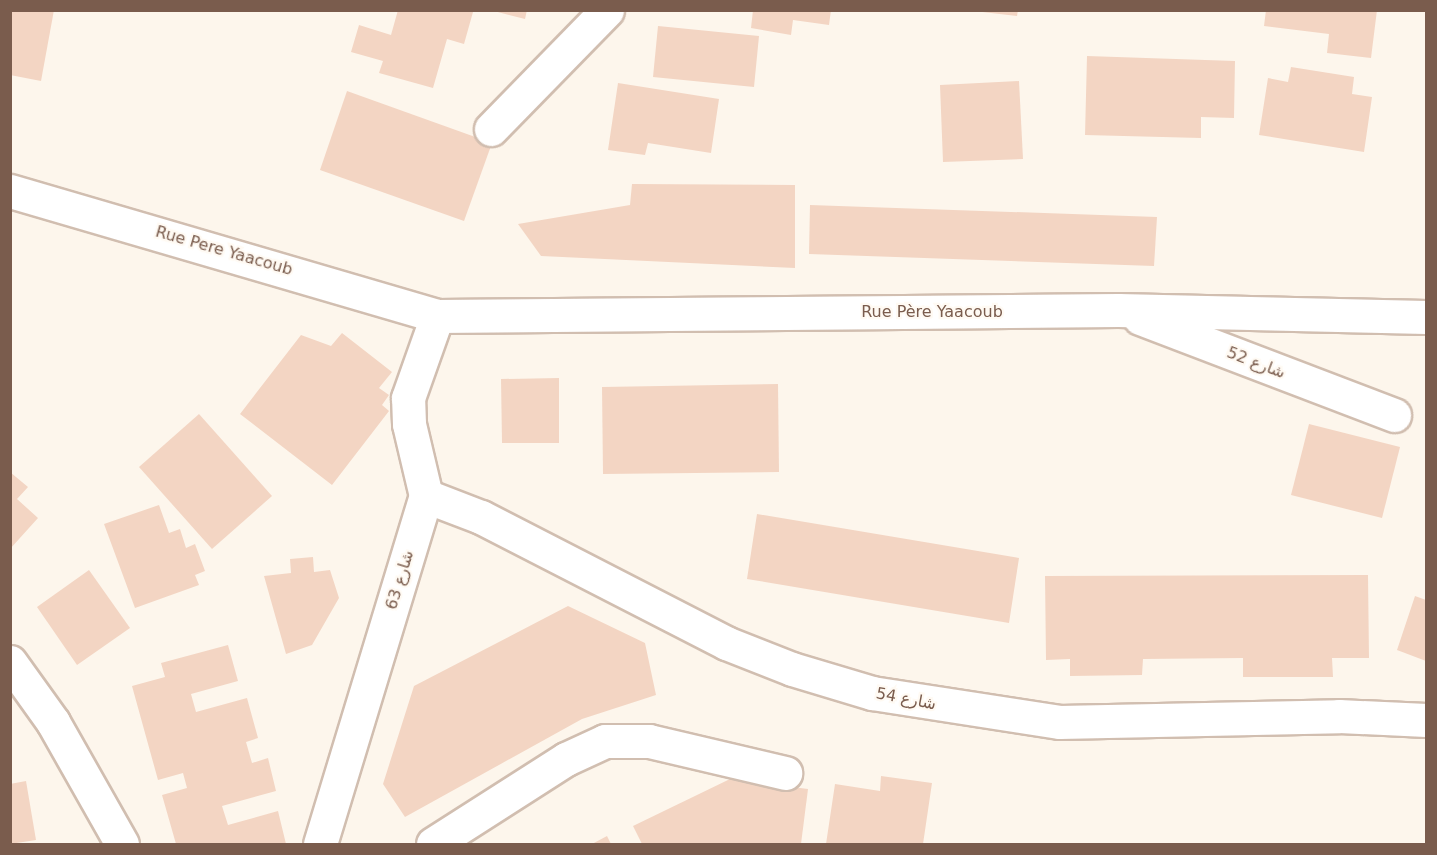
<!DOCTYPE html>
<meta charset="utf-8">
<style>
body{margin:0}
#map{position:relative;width:1437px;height:855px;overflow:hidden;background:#fdf6ec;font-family:"DejaVu Sans","Noto Sans Arabic",sans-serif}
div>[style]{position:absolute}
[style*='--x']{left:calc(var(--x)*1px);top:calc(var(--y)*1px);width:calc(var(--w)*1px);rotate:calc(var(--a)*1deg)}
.building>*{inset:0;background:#f3d5c3}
.roads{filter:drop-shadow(2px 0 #d1beb0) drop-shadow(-2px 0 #d1beb0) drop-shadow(0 2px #d1beb0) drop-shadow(0 -2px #d1beb0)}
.minor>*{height:33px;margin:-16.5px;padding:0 16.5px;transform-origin:16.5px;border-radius:16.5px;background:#fff}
span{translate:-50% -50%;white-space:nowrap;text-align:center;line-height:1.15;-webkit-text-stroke:4.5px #fffaf3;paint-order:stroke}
.street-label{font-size:16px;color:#7a5c4d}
.frame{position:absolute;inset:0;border:12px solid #7a5c4d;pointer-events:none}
</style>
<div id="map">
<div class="building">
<i style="clip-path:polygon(10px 10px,54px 10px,41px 81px,10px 75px)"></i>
<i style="clip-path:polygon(398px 10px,473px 12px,464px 44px,447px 39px,433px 88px,379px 73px,383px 61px,351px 52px,359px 25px,391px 35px)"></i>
<i style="clip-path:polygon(490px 10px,527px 10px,525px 19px)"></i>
<i style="clip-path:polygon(753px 10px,831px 10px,829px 25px,793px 20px,791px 35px,751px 28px)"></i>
<i style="clip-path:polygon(965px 10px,1018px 10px,1017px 16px)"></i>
<i style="clip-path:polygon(1266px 10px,1377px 10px,1371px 58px,1327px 53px,1329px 34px,1264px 26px)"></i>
<i style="clip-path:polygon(658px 26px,759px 36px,754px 87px,653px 77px)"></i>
<i style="clip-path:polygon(1087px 56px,1235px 61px,1234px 118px,1201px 117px,1201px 138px,1085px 135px)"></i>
<i style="clip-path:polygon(1291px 67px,1354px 77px,1352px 94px,1372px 97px,1364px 152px,1259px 135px,1268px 78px,1288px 82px)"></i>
<i style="clip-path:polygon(1019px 81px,1023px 159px,943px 162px,940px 85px)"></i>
<i style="clip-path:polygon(618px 83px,719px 99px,711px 153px,648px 143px,645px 155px,608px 150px)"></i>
<i style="clip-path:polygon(347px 91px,492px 143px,464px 221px,320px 170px)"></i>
<i style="clip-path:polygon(632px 184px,795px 185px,795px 268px,541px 256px,518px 224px,630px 205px)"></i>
<i style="clip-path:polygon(810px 205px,1157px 217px,1154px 266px,809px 254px)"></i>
<i style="clip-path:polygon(342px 333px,392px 372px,379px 388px,389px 395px,382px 405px,389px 411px,332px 485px,240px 414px,301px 335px,331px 346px)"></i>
<i style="clip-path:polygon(559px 378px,559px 443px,502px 443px,501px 379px)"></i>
<i style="clip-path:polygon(778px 384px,779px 472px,603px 474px,602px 387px)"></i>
<i style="clip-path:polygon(199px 414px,272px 496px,212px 549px,139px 467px)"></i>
<i style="clip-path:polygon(1309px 424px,1400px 447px,1382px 518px,1291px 495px)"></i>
<i style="clip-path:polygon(10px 472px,28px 487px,17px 499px,38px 518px,10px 549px)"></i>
<i style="clip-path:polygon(159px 505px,169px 533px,180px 529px,186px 548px,195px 544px,205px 571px,195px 575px,199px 585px,135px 608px,104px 524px)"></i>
<i style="clip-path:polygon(757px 514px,1019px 558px,1009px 623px,747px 579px)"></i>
<i style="clip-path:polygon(313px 557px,314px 572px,330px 570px,339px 598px,312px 645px,286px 654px,264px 576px,291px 573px,290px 559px)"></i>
<i style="clip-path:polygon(89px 570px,130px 628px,77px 665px,37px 607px)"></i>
<i style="clip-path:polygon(1368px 575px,1369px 658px,1332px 658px,1333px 677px,1243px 677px,1243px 658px,1143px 659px,1142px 675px,1070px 676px,1070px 659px,1046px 660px,1045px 576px)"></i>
<i style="clip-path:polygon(1415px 596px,1426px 600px,1426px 661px,1397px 650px)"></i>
<i style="clip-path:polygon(568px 606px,645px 643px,656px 695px,582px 719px,405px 817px,383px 784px,414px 686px)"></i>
<i style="clip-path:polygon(228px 645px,238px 681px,191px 694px,196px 712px,247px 698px,258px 738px,246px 742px,252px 763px,268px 758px,276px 791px,222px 806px,228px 825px,278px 811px,286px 844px,176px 844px,162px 795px,187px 788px,183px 773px,158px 780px,132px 686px,165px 677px,161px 663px)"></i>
<i style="clip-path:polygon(881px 776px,932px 783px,923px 844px,826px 844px,835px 784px,880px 791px)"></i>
<i style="clip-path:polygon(730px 779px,808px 789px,801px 844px,642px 844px,633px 826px)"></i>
<i style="clip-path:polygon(26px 781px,36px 840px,10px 844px,10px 784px)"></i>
<i style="clip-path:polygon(607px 836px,611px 844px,592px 844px)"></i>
</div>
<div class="roads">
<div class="minor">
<i style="--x:491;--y:129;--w:166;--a:-45.7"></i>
<i style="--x:10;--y:191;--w:445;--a:16.3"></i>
<i style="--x:437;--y:316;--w:681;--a:-0.5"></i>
<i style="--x:1118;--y:310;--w:308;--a:1.3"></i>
<i style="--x:1140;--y:318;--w:272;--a:20.9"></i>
<i style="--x:426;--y:496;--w:59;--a:20.9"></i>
<i style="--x:481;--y:517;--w:276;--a:27.2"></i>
<i style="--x:726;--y:643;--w:71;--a:21.5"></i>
<i style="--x:792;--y:669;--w:84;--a:16.7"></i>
<i style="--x:872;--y:693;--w:189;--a:8.8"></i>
<i style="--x:1059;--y:722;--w:280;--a:-1.2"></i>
<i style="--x:1339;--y:716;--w:87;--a:2.6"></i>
<i style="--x:10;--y:662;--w:74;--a:54.4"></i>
<i style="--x:53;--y:722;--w:140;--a:60.5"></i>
<i style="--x:320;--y:844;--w:364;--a:-73.1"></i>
<i style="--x:426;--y:496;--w:74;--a:-103.3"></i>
<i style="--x:409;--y:424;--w:26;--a:-92"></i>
<i style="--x:408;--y:398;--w:87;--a:-70.5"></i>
<i style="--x:433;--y:844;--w:158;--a:-32.6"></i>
<i style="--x:566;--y:759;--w:43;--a:-24.8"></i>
<i style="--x:605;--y:741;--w:44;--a:0"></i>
<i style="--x:649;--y:741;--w:140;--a:13.2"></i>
</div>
</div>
<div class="street-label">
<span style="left:224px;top:251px;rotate:16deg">Rue Pere Yaacoub</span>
<span style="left:932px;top:312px">Rue Père Yaacoub</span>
<span style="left:1256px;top:363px;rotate:21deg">شارع 52</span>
<span style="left:400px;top:580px;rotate:-73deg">شارع 63</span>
<span style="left:906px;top:699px;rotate:11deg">شارع 54</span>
</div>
<div class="frame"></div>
</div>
